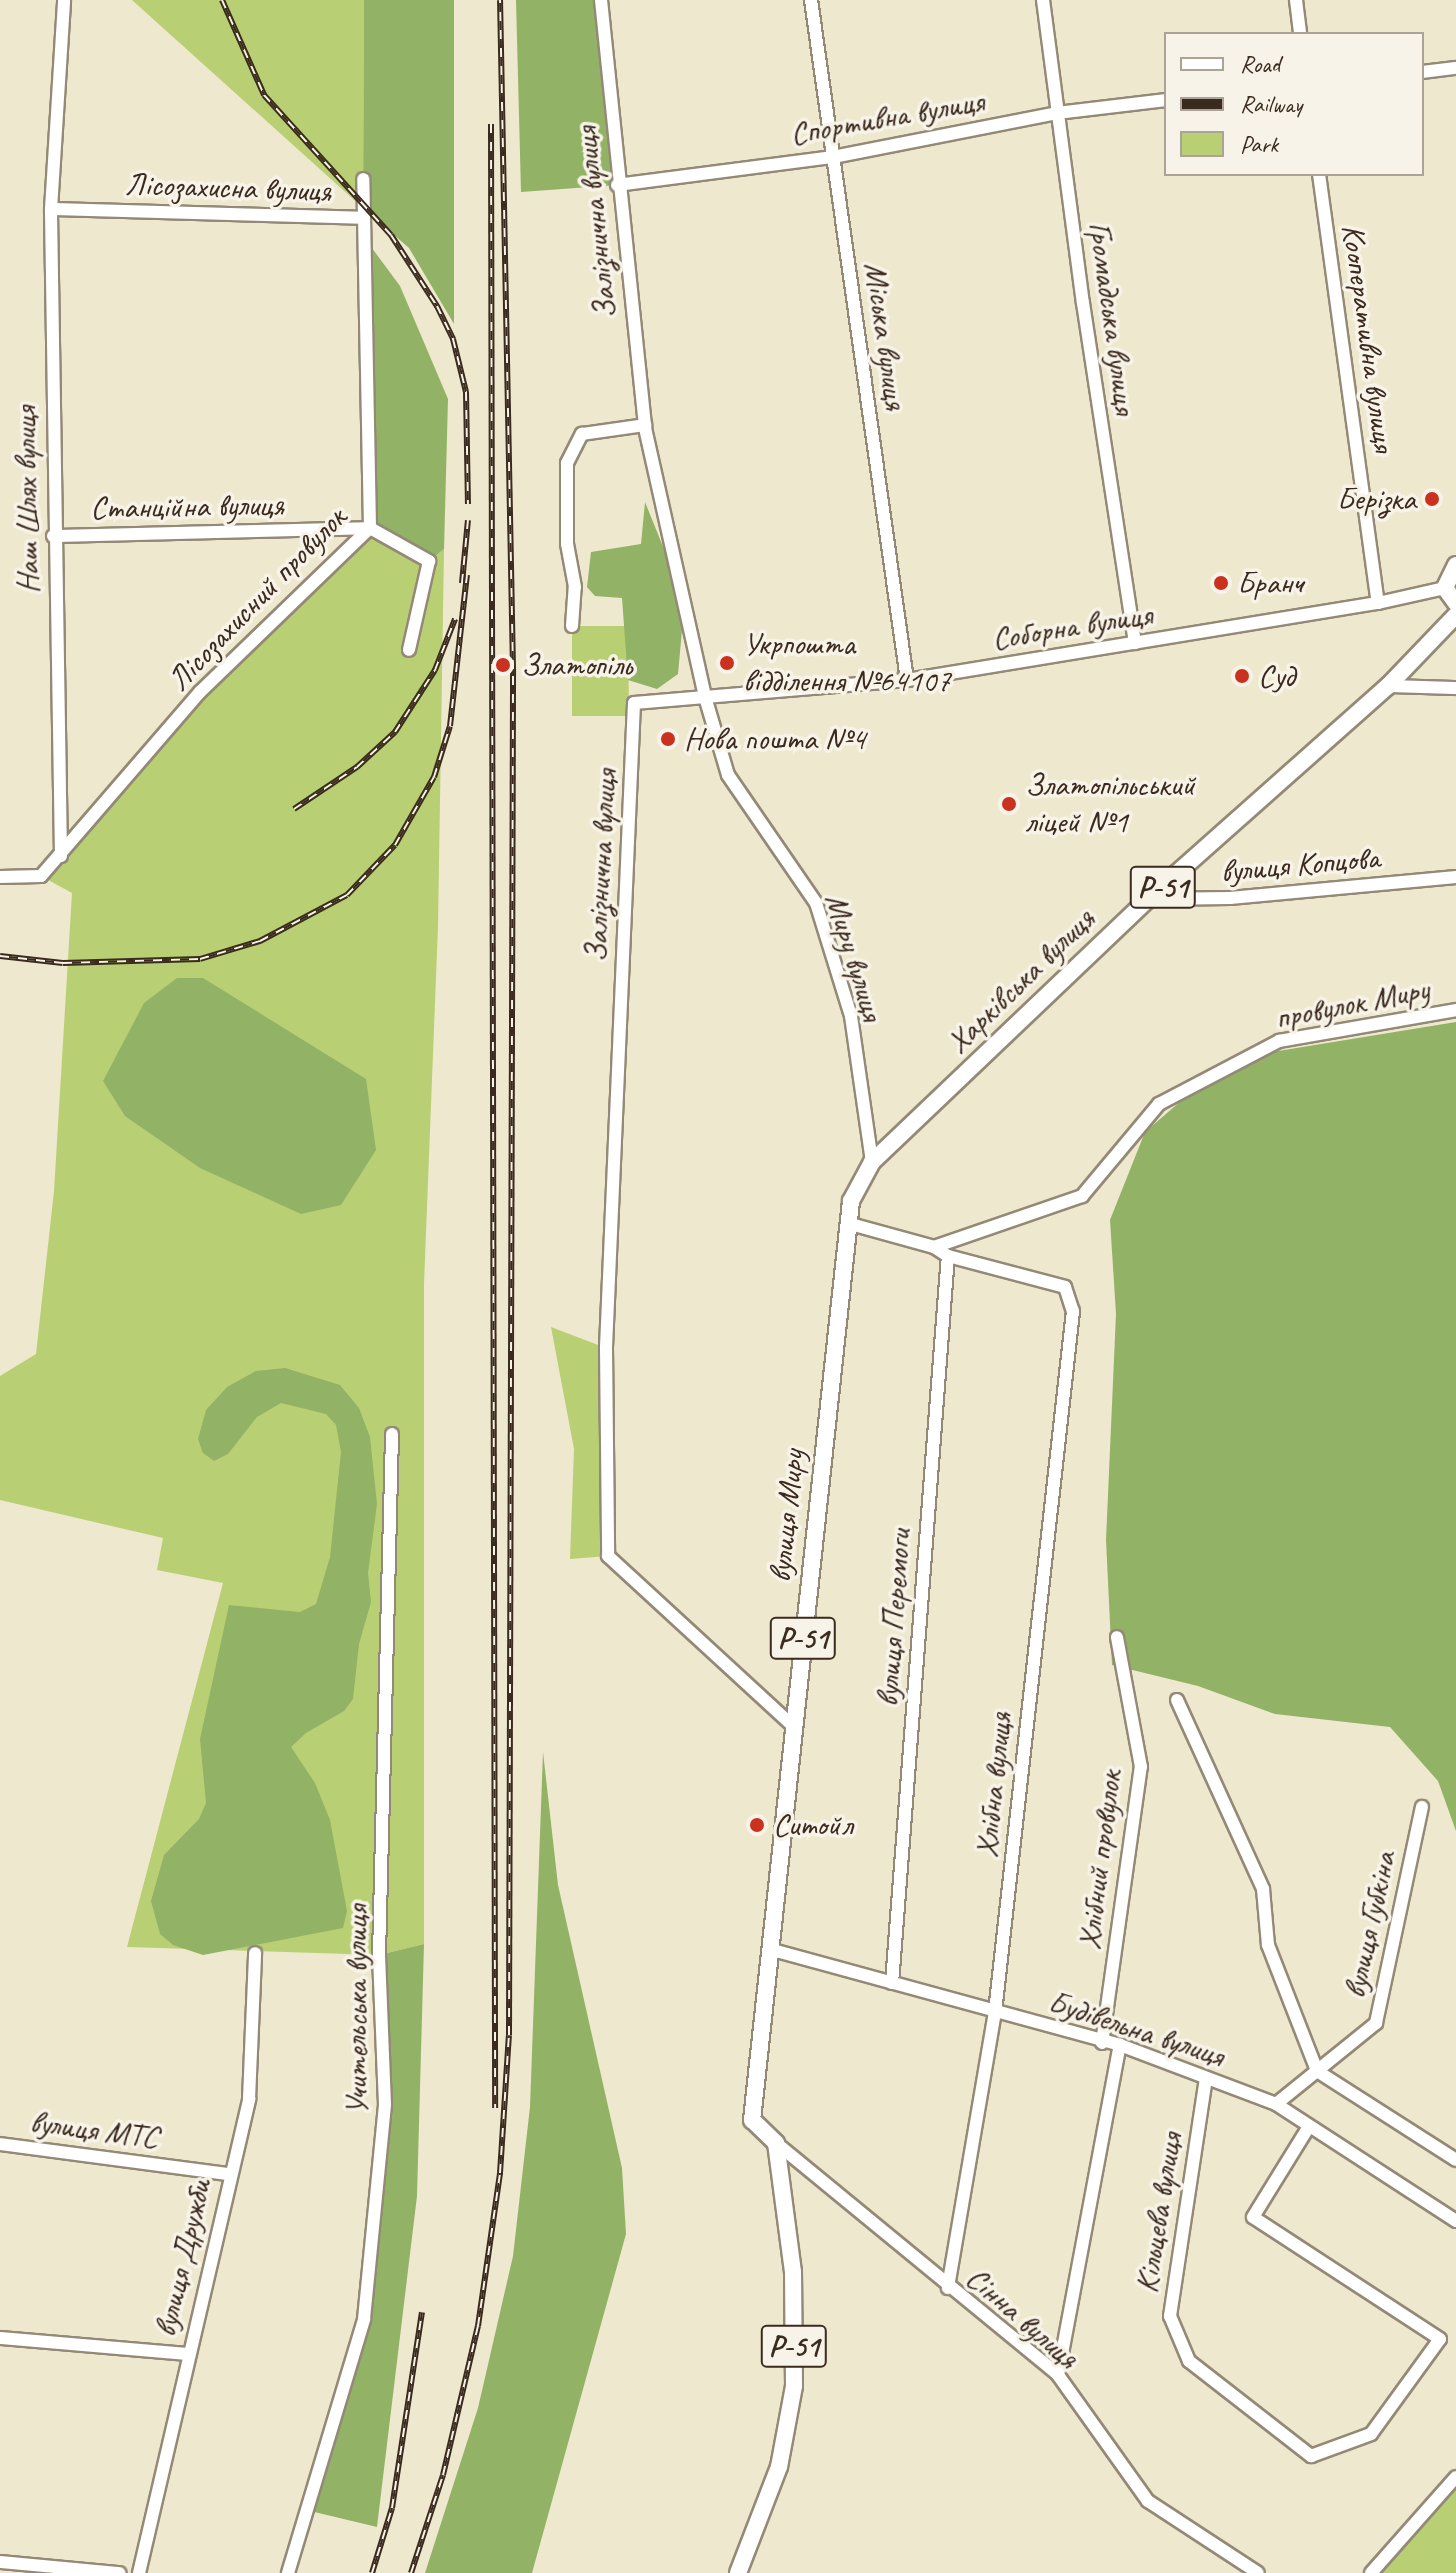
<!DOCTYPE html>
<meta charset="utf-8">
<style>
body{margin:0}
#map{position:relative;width:1456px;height:2573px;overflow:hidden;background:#eee8ce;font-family:Caveat,sans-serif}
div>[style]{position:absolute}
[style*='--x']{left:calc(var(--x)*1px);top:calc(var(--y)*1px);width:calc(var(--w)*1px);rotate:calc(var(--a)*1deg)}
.green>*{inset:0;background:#b9cf74}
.forest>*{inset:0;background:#92b266}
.roads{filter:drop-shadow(2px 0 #948976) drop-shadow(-2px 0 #948976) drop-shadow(0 2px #948976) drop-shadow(0 -2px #948976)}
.minor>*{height:12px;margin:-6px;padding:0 6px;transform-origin:6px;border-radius:6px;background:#fff}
.major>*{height:16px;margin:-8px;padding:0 8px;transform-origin:8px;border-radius:8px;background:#fff}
.rail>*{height:6px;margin-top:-3px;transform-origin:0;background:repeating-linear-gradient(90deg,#f7f3e8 0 9px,#3b2a1e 0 18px);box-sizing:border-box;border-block:2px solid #3b2a1e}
.dots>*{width:22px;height:22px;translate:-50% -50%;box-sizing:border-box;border:4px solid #f7f3e8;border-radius:50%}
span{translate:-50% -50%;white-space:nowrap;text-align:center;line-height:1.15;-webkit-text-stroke:7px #f7f3e8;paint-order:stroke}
.shield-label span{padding:2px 6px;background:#f7f3e8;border:2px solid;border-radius:6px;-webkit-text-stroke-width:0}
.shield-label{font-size:30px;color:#3b2a1e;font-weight:700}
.street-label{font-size:32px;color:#3b2a1e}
.poi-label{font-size:32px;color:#3b2a1e}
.right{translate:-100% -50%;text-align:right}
.left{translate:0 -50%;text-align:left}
.legend{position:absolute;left:1164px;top:32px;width:260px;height:144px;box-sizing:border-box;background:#f7f3e8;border:2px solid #aca397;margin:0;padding:10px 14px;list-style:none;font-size:24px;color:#3b2a1e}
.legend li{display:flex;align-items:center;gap:16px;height:40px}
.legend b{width:40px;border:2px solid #aca397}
</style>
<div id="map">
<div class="green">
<i style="clip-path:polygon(132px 0,364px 0,363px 208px)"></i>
<i style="clip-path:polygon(370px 528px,428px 561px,444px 549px,438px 926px,424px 1284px,424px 1944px,379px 1955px,127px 1947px,223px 1583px,157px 1570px,163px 1538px,0 1500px,0 1376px,36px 1354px,54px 1191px,72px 893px,41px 876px,200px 692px)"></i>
<i style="clip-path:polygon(572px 626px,628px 626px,629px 716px,572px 716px)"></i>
<i style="clip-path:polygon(551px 1327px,606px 1348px,608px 1556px,570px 1559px,574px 1449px)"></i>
<i style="clip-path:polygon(1456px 2484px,1456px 2573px,1382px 2573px)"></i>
</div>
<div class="forest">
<i style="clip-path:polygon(364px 0,454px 0,454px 324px,409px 248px,363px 208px)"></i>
<i style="clip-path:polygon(516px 0,601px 0,617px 185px,521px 192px)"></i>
<i style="clip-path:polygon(366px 240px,400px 286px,448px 399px,444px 549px,429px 561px,370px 528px)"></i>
<i style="clip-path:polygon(645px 502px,668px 559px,682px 630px,678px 674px,657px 689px,628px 680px,622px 598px,595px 596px,587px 587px,591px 552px,641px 544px)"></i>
<i style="clip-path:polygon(177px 978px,203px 978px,366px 1079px,376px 1150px,341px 1205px,301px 1214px,200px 1168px,125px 1116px,103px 1081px,144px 1003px)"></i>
<i style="clip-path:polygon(1456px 1022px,1456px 1831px,1438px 1781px,1390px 1727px,1275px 1714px,1198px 1686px,1112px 1665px,1106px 1540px,1116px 1314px,1110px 1220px,1145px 1132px,1210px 1076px,1272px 1052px)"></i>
<i style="clip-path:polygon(285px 1368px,340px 1385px,359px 1408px,370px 1437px,377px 1504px,368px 1573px,371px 1602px,359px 1644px,353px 1699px,344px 1711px,306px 1733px,291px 1747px,315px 1783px,330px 1820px,347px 1911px,343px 1928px,203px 1955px,173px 1945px,160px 1934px,151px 1901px,164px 1855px,199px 1819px,206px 1803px,200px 1739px,229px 1605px,300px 1612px,316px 1604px,330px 1557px,341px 1452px,336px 1425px,326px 1414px,281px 1403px,257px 1417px,228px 1454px,214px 1461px,203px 1453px,198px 1439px,206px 1410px,227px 1387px,256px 1371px)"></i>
<i style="clip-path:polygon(543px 1752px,558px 1885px,622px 2168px,626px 2234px,532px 2573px,425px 2573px,478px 2408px,513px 2256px,530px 2107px)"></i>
<i style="clip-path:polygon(424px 1944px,417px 2196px,377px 2527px,306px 2510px,364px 2319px,385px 2105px,379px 1955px)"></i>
</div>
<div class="roads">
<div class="minor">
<i style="--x:601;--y:0;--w:430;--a:84.1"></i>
<i style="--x:645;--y:428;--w:276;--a:77.4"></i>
<i style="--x:705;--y:697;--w:71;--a:175.2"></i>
<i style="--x:634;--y:703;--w:646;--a:92.49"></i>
<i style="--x:606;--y:1348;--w:208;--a:89.4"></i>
<i style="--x:608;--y:1556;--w:251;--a:42.6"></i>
<i style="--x:811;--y:0;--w:687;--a:81.96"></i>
<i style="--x:1043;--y:0;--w:306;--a:82.5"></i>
<i style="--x:1083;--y:303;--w:344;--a:81.3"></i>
<i style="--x:1296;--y:0;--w:34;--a:83"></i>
<i style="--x:1422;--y:72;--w:34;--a:-7"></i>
<i style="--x:1319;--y:174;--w:433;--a:82.2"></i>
<i style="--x:617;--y:185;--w:218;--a:-7.4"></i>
<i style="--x:833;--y:157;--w:228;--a:-11.1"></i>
<i style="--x:1057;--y:113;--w:110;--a:-6.8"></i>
<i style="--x:51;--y:209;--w:313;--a:1.6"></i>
<i style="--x:370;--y:528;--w:68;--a:29.2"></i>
<i style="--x:429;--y:561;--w:91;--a:102.7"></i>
<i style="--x:53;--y:536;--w:317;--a:-1.4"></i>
<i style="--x:572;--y:626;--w:39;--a:-86"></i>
<i style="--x:575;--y:587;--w:44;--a:-100.5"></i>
<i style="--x:567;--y:544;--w:81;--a:-90"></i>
<i style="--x:567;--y:463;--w:33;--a:-63"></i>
<i style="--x:582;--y:434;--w:64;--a:-8.1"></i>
<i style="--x:1388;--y:686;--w:68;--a:1.7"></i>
<i style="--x:61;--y:856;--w:647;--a:-90.89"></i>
<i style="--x:51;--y:209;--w:209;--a:-86.4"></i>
<i style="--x:0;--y:877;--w:41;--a:-1.4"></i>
<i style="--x:41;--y:876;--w:243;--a:-49.2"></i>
<i style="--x:200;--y:692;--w:236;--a:-44"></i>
<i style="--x:370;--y:528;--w:349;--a:-91.1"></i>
<i style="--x:1148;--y:899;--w:82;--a:-0.7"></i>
<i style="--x:1230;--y:898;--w:227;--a:-5.3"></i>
<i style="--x:872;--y:1162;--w:148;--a:-98.2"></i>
<i style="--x:851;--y:1016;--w:118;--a:-107.2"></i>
<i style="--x:816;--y:903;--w:155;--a:-124.5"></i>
<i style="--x:728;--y:775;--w:81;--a:-106.4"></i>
<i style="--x:705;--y:697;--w:203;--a:-4.8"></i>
<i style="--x:907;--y:680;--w:477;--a:-9.3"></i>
<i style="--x:1378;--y:603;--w:69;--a:-12.6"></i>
<i style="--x:847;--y:1223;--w:90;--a:15.4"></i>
<i style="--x:934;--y:1247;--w:157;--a:-19"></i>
<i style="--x:1082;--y:1196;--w:120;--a:-50.1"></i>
<i style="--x:1159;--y:1104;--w:136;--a:-27.7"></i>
<i style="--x:1279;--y:1041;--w:180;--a:-9.9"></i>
<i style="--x:934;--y:1247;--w:17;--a:33"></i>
<i style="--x:948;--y:1256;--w:121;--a:14.8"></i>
<i style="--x:1065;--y:1287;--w:25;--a:72"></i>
<i style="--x:1073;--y:1311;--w:705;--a:96.35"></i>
<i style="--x:995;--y:2012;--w:280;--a:99.7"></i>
<i style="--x:1177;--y:1700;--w:208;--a:65.5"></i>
<i style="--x:1263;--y:1889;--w:56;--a:84.9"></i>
<i style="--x:1268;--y:1945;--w:135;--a:68.7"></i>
<i style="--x:1317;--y:2071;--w:165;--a:32.6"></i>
<i style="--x:773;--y:1950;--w:360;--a:15.3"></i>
<i style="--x:1120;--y:2045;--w:167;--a:20.7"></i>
<i style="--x:1276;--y:2104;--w:215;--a:33"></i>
<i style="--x:892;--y:1983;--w:729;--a:-85.6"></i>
<i style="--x:1102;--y:2043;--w:279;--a:-82"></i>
<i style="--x:1141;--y:1767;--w:132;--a:-100.5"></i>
<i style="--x:1206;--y:2078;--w:241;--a:98.6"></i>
<i style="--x:1170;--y:2316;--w:49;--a:67.1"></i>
<i style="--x:1189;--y:2361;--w:155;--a:37.9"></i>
<i style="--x:1311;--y:2456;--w:64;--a:-20.1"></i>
<i style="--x:1371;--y:2434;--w:117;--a:-54"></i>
<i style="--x:1440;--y:2339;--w:223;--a:-146.9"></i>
<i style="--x:1253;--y:2217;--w:105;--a:-58.3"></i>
<i style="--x:1276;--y:2104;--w:129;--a:-39"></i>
<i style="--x:1376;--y:2023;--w:221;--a:-78"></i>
<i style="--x:776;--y:2143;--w:365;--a:39.4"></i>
<i style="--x:1058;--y:2375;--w:155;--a:54.5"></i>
<i style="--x:1148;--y:2501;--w:131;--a:33.2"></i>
<i style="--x:0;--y:2144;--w:231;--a:7.5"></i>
<i style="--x:0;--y:2338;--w:188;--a:4.9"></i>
<i style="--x:1058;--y:2375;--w:336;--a:-79.4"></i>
<i style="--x:0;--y:2562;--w:120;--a:5.3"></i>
<i style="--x:139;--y:2573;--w:487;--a:-76.9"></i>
<i style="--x:249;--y:2099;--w:146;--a:-87.6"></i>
<i style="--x:288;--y:2573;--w:265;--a:-73.3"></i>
<i style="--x:364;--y:2319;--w:215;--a:-84.4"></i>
<i style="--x:385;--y:2105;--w:150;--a:-92.3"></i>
<i style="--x:379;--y:1955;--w:521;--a:-88.57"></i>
<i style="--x:1371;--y:2573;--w:128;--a:-48.5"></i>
</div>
<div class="major">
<i style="--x:1456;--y:565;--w:25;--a:116"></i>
<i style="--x:1445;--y:588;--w:19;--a:54"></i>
<i style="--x:738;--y:2573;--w:114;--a:-68.9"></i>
<i style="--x:779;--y:2467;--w:82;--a:-79.5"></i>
<i style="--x:794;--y:2386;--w:114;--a:-90.5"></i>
<i style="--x:793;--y:2272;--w:130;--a:-97.5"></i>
<i style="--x:776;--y:2143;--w:33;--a:-136"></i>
<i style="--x:752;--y:2120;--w:924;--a:-83.85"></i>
<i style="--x:851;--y:1201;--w:44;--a:-61.7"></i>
<i style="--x:872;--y:1162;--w:381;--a:-43.6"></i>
<i style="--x:1148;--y:899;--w:321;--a:-41.6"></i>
<i style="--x:1388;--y:686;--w:98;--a:-46.2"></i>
</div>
</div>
<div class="rail">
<i style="--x:222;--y:0;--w:104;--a:66.1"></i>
<i style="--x:264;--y:95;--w:189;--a:47.8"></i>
<i style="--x:391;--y:235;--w:85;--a:57.1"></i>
<i style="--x:437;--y:306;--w:37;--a:64"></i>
<i style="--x:453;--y:339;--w:55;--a:76.2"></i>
<i style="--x:466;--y:392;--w:112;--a:89"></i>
<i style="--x:491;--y:124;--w:1984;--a:89.88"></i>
<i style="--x:462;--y:583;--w:63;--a:-84.6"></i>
<i style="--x:294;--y:809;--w:76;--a:-33.7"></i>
<i style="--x:357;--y:767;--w:52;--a:-42.6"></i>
<i style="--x:395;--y:732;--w:74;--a:-57.2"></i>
<i style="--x:435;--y:670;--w:55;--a:-68.6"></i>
<i style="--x:0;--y:956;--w:63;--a:6.3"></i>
<i style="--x:63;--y:963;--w:137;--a:-1.7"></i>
<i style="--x:200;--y:959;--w:63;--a:-16.7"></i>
<i style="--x:260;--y:941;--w:98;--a:-27.9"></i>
<i style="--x:347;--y:895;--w:69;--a:-46.2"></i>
<i style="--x:395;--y:845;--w:78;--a:-60.2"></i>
<i style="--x:434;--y:777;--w:53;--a:-72.6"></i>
<i style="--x:450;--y:726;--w:152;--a:-83.6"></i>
<i style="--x:372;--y:2573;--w:68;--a:-72.9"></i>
<i style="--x:392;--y:2508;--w:198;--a:-81.3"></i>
<i style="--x:411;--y:2573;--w:103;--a:-71.9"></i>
<i style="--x:443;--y:2475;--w:153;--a:-76.8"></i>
<i style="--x:478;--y:2326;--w:155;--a:-81.8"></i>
<i style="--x:500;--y:2173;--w:138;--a:-86.3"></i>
<i style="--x:509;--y:2035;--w:1366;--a:-89.83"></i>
<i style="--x:513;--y:669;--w:669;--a:-91.11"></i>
</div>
<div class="dots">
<i style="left:1432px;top:499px;background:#c8321e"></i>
<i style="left:1221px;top:583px;background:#c8321e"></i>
<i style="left:727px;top:663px;background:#c8321e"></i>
<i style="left:503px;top:665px;background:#c8321e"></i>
<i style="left:1242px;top:676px;background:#c8321e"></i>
<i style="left:668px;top:739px;background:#c8321e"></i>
<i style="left:1009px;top:804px;background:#c8321e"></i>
<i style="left:757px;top:1825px;background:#c8321e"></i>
</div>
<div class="shield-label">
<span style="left:1163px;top:887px">Р-51</span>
<span style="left:803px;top:1638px">Р-51</span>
<span style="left:794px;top:2346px">Р-51</span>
</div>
<div class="street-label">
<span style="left:887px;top:118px;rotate:-10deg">Спортивна вулиця</span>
<span style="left:228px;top:188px;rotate:2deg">Лісозахисна вулиця</span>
<span style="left:596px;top:223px;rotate:-96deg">Залізнична вулиця</span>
<span style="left:1112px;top:318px;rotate:82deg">Громадська вулиця</span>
<span style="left:885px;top:336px;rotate:82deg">Міська вулиця</span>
<span style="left:1368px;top:338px;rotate:82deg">Кооперативна вулиця</span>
<span style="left:27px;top:500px;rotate:-91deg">Наш Шлях вулиця</span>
<span style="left:187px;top:507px;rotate:-1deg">Станційна вулиця</span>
<span style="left:257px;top:599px;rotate:-46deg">Лісозахисний провулок</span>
<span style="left:1072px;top:627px;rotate:-9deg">Соборна вулиця</span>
<span style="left:1300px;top:865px;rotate:-5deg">вулиця Копцова</span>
<span style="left:601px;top:866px;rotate:-87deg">Залізнична вулиця</span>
<span style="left:854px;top:957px;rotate:73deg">Миру вулиця</span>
<span style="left:1021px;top:981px;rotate:-44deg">Харківська вулиця</span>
<span style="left:1352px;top:1004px;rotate:-11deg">провулок Миру</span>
<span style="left:787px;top:1516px;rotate:-84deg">вулиця Миру</span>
<span style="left:894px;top:1618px;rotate:-86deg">вулиця Перемоги</span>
<span style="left:994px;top:1785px;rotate:-84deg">Хлібна вулиця</span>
<span style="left:1100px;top:1860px;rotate:-83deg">Хлібний провулок</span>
<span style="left:1370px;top:1925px;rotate:-78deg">вулиця Губкіна</span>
<span style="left:357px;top:2010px;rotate:-90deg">Учительська вулиця</span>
<span style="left:1136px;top:2029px;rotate:18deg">Будівельна вулиця</span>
<span style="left:94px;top:2130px;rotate:7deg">вулиця МТС</span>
<span style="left:1159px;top:2213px;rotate:-81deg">Кільцева вулиця</span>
<span style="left:183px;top:2258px;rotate:-77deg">вулиця Дружби</span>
<span style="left:1022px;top:2318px;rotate:41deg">Сінна вулиця</span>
</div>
<div class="poi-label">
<span class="right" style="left:1416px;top:499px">Берізка</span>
<span class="left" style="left:1237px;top:583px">Бранч</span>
<span class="left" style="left:743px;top:663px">Укрпошта<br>відділення №64107</span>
<span class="left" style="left:521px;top:665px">Златопіль</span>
<span class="left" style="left:1258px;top:676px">Суд</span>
<span class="left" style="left:684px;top:739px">Нова пошта №4</span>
<span class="left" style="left:1025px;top:804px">Златопільський<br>ліцей №1</span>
<span class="left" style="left:773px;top:1825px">Ситойл</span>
</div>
<ul class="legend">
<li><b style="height:10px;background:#fff"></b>Road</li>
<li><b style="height:10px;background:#3b2a1e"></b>Railway</li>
<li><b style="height:22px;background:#b9cf74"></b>Park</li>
</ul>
</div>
